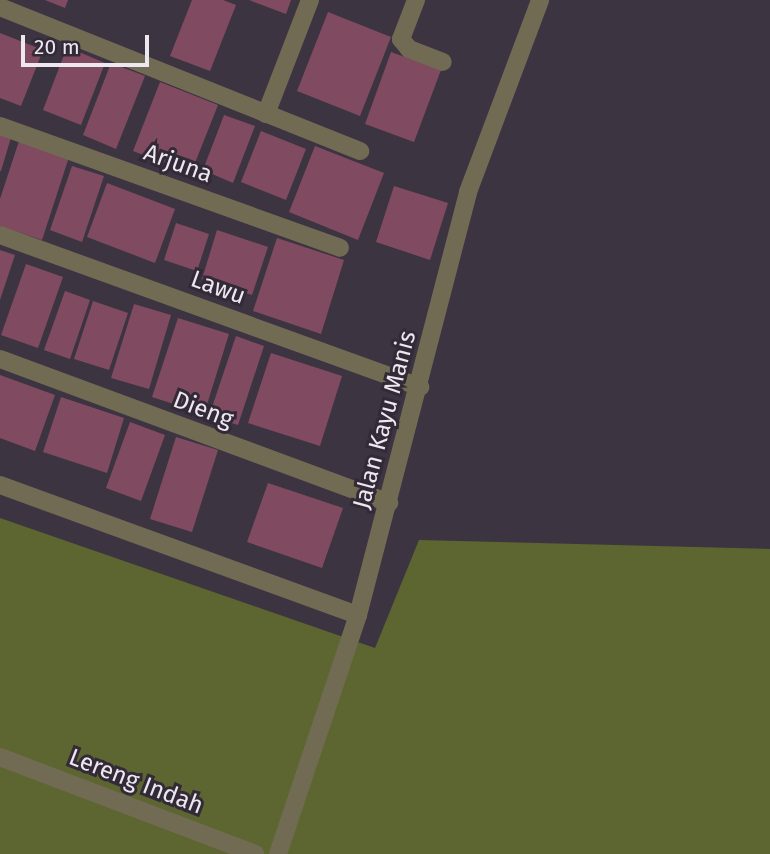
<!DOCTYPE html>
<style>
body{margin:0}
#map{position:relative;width:770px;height:854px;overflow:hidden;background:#3d3442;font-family:"Fira Sans",sans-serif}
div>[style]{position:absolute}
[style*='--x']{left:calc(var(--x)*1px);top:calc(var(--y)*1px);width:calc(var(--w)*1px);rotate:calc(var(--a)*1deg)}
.forest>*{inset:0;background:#5d6530}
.building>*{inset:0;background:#804b61}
.minor>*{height:18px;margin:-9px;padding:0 9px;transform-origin:9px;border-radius:9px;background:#726b54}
.tertiary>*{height:18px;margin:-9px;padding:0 9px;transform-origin:9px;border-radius:9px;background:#726b54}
span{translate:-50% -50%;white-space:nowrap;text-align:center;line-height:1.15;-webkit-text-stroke:6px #332a37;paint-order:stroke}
.street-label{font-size:24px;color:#ede7f0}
.scale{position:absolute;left:21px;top:35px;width:128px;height:32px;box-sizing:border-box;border:4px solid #ede7f0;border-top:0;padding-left:9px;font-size:21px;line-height:24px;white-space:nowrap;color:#ede7f0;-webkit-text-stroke:5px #332a37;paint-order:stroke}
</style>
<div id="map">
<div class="forest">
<i style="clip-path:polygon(0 518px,375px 648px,419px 540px,770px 549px,770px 854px,0 854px)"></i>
</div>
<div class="building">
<i style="clip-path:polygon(45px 0,68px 0,65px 8px)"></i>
<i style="clip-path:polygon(192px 0,223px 0,236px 5px,210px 71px,170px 56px)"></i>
<i style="clip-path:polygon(249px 0,291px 0,286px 14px)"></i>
<i style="clip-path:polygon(328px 12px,391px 37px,360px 116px,297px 91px)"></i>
<i style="clip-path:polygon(0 33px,43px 50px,21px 106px,0 98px)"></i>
<i style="clip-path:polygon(67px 47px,105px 63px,81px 125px,43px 110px)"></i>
<i style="clip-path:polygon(391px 52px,441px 70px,414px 142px,365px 124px)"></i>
<i style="clip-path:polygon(111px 63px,145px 76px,116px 149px,83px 135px)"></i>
<i style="clip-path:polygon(160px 82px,218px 105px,191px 173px,133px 151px)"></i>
<i style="clip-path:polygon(224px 115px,255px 126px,233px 183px,203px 170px)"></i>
<i style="clip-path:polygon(0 130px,12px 134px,1px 171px,0 171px)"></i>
<i style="clip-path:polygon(261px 131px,306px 149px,286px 200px,241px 182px)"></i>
<i style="clip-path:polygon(19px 141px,69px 157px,42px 240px,0 226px,0 199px)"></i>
<i style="clip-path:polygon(315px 146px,384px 173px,358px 240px,289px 212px)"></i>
<i style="clip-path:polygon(72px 166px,104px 176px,82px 242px,50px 230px)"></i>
<i style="clip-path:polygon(107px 183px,175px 209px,155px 263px,87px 237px)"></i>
<i style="clip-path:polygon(394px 186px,448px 203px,430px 260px,376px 242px)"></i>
<i style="clip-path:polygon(176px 223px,209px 234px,197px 271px,164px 260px)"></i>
<i style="clip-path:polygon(217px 230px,268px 247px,252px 295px,202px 279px)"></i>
<i style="clip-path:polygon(277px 238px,344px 260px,321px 334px,253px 311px)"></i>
<i style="clip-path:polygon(0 250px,15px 255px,0 300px)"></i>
<i style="clip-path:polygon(26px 264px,63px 277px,38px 348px,1px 335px)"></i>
<i style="clip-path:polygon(65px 291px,90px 300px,70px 359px,44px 350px)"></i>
<i style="clip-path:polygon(93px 301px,128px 313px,109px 370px,74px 359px)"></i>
<i style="clip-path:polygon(134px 304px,171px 315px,149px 389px,111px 378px)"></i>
<i style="clip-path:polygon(178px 318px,229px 334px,204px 414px,152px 397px)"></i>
<i style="clip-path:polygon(236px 336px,264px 346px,238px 425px,209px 416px)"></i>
<i style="clip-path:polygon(271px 353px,342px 376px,320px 446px,248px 423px)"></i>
<i style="clip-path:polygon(0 375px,55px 395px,35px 451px,0 438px)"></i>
<i style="clip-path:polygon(61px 397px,124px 418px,107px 473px,43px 452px)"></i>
<i style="clip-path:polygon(130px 422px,165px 435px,141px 501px,106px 488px)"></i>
<i style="clip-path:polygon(176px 437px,218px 450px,192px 532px,150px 519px)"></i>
<i style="clip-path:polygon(268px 483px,343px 508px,322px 568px,247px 542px)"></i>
</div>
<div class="minor">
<i style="--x:416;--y:0;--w:42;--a:111"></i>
<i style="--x:401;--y:39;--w:13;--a:51"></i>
<i style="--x:409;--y:49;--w:36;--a:21"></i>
<i style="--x:0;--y:7;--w:388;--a:21.8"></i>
<i style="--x:266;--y:114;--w:122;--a:-68.9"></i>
<i style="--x:0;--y:126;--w:361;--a:19.7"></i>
<i style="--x:0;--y:235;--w:447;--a:19.9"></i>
<i style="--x:0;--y:359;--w:415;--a:20.3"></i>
<i style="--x:0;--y:485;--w:381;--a:20"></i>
<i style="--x:0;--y:757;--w:273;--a:20.8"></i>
</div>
<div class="tertiary">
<i style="--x:278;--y:854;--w:252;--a:-71.5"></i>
<i style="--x:358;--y:615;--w:437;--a:-75.4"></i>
<i style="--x:468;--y:192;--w:205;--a:-69.4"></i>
</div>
<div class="street-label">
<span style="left:178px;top:164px;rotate:20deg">Arjuna</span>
<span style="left:218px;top:288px;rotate:20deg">Lawu</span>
<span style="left:203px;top:410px;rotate:21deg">Dieng</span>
<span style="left:385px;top:420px;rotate:-75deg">Jalan Kayu Manis</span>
<span style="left:136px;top:782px;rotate:21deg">Lereng Indah</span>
</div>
<div class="scale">20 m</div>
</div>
